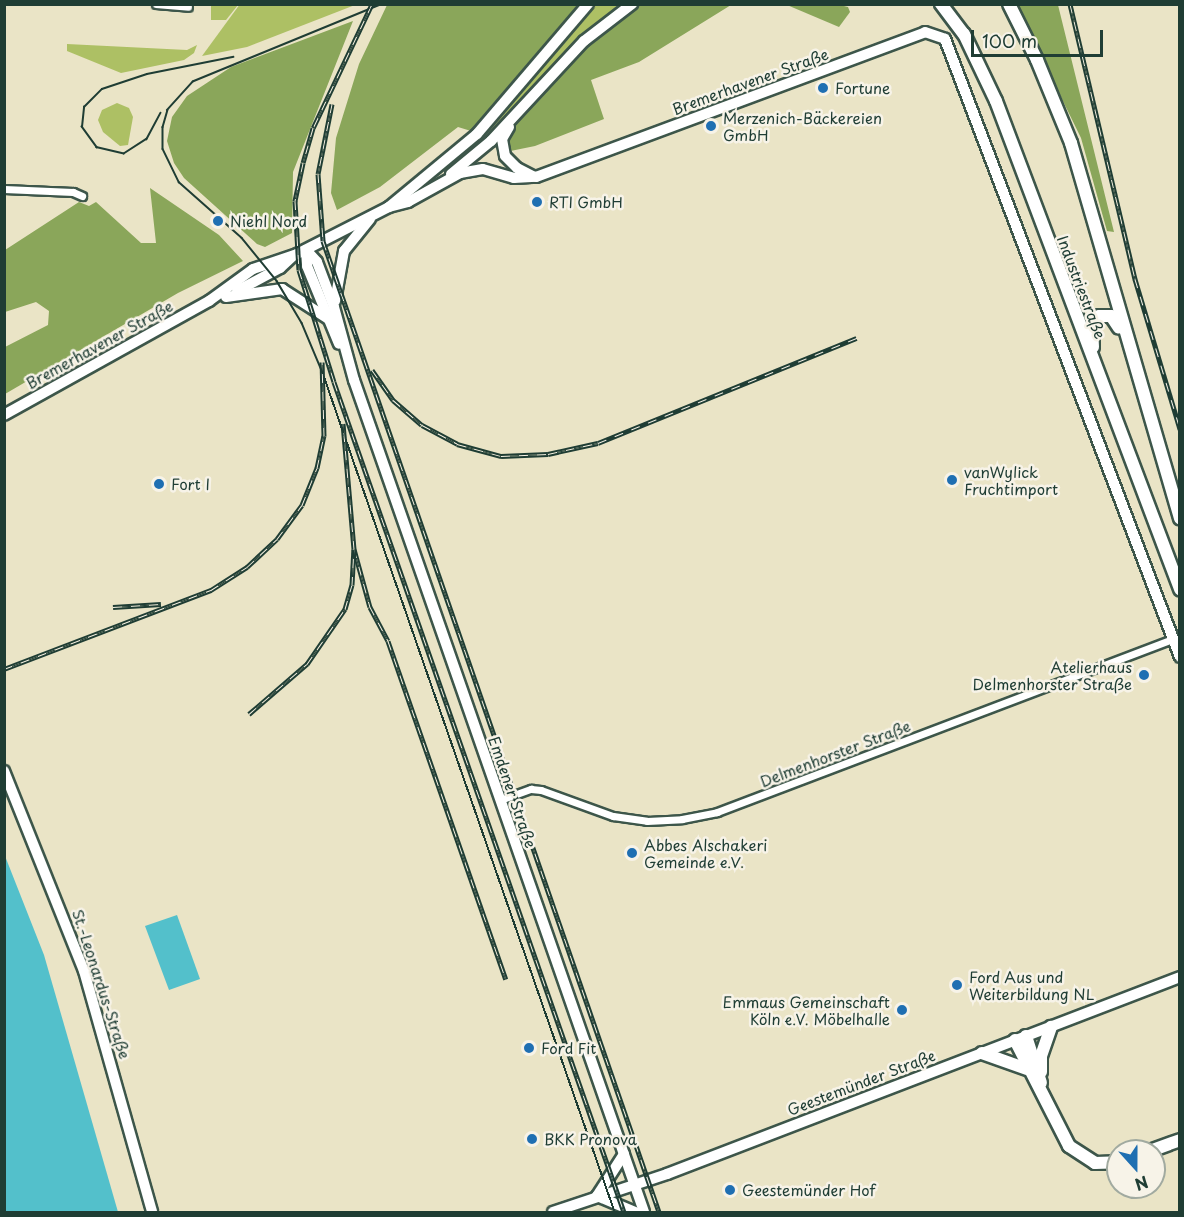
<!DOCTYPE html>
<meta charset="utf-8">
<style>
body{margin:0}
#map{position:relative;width:1184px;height:1217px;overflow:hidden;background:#eae4c6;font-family:"Playpen Sans",sans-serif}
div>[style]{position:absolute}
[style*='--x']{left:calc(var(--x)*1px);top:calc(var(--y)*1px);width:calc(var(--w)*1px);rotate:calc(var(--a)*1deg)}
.green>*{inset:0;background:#adc064}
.forest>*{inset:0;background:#8aa65a}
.water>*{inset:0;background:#53c0cb}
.roads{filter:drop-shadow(2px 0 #3d564a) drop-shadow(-2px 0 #3d564a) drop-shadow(0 2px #3d564a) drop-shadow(0 -2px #3d564a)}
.street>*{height:7px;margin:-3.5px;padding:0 3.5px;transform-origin:3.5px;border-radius:3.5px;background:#fff}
.secondary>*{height:10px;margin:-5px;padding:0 5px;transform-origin:5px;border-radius:5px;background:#fff}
.highway>*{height:12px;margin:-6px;padding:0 6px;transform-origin:6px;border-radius:6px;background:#fff}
.tram>*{height:1.5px;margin:-0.75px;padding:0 0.75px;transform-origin:0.75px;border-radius:0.75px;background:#1f3d34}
.rail>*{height:5px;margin-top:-2.5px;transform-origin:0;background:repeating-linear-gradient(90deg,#f7f3e8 0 9px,#1f3d34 0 18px);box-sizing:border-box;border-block:2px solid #1f3d34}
.dots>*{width:16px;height:16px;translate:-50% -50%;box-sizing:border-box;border:3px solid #f7f3e8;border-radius:50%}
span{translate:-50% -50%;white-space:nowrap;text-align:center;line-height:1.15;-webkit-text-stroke:5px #f7f3e8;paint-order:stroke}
.street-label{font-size:15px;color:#1f3d34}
.poi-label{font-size:15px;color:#1f3d34}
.left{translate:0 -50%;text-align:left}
.right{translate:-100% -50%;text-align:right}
.frame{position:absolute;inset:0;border:6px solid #1f3d34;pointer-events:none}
.north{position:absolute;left:1106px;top:1139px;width:60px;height:60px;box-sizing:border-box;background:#f7f3e8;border:2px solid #a1aaa0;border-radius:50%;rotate:159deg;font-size:16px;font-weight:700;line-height:24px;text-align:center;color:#1f3d34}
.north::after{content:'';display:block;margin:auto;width:21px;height:27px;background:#1f6fb2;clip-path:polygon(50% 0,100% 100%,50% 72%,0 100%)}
.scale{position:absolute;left:971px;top:30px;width:132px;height:27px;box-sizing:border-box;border:3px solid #1f3d34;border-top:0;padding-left:8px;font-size:18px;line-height:21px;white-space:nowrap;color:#1f3d34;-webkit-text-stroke:4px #f7f3e8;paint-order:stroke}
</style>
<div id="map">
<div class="green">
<i style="clip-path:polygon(240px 4px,355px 4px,355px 5px,247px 47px,202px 56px)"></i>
<i style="clip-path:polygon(211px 5px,211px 4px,238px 5px,226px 20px,211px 20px)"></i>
<i style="clip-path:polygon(593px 5px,622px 5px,574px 43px,497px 129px,483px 139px)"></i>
<i style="clip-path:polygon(67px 44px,187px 50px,197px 45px,194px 53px,184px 60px,121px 73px,67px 51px)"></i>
<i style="clip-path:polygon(117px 103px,129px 108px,133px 117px,128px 145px,120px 146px,103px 132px,98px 120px,102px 110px)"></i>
</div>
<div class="forest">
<i style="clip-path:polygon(641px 4px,731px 5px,639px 62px,591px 80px,604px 119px,535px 146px,506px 152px,511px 129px,578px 52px)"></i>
<i style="clip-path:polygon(387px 5px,581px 5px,471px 131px,458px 127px,380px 187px,337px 210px,331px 193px,336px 138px,359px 64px)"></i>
<i style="clip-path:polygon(787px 5px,840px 5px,848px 7px,850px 12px,839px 27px)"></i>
<i style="clip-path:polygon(1016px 5px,1058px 5px,1114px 232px,1107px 231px,1081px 138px)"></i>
<i style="clip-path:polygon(353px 21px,293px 172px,292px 233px,265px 247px,257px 244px,184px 178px,174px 163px,167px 141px,172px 117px,187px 96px,231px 67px)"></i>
<i style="clip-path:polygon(150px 188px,219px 235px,243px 261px,178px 293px,5px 394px,5px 347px,48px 325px,49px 311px,36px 302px,5px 312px,5px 250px,79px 202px,89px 206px,96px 202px,141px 243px,156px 243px)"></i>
</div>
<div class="water">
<i style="clip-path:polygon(5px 856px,44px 955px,118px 1212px,5px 1212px)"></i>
<i style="clip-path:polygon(177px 915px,200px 979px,169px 990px,145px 926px)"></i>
</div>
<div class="roads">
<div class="street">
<i style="--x:156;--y:4;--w:32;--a:5"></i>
<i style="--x:4;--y:189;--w:69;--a:2.5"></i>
<i style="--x:73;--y:192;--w:10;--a:24"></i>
<i style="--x:500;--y:800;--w:33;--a:-20"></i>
<i style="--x:531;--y:789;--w:10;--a:6"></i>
<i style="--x:541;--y:790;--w:77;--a:19.9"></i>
<i style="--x:613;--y:816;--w:34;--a:8"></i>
<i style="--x:647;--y:821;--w:35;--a:-3"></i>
<i style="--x:682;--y:819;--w:36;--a:-11"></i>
<i style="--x:717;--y:812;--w:488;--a:-20.8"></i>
</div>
<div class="secondary">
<i style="--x:509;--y:127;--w:14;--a:120"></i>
<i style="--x:502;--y:139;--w:17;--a:80"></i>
<i style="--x:505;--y:156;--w:17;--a:45"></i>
<i style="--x:517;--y:168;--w:18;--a:27"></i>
<i style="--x:451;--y:174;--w:52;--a:-39.5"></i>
<i style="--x:491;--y:141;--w:137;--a:-47.1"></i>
<i style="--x:584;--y:41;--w:61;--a:-37.6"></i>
<i style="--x:389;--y:207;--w:20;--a:-15"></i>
<i style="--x:408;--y:202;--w:60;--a:-29.1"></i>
<i style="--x:460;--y:173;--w:23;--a:-10"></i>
<i style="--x:483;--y:169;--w:32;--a:16"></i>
<i style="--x:514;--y:178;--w:22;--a:-3"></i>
<i style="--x:536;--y:177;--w:415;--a:-20.4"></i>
<i style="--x:925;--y:32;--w:21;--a:19"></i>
<i style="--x:945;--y:39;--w:661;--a:69.18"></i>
<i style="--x:306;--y:250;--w:16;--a:47"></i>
<i style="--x:317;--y:262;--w:48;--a:69.3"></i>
<i style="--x:334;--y:307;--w:76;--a:74.7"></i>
<i style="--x:354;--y:380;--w:881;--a:70.78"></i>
<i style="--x:306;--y:250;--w:16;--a:86"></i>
<i style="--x:307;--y:266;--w:84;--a:67.7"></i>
<i style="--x:237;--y:291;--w:49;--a:-28.1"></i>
<i style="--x:280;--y:268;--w:18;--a:-43"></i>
<i style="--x:226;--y:297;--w:57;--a:-8.1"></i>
<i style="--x:282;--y:289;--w:54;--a:32.8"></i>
<i style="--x:335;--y:301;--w:51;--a:-79.8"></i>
<i style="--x:344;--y:251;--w:41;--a:-50.9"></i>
<i style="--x:4;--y:415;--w:235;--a:-29.1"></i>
<i style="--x:209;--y:301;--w:54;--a:-36"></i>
<i style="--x:253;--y:269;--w:46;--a:-18.8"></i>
<i style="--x:297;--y:254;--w:103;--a:-27.1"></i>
<i style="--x:389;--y:207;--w:114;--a:-39.7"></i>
<i style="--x:477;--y:134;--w:171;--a:-49.5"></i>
<i style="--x:4;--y:771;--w:215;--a:68.2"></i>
<i style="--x:84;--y:971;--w:250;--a:74.2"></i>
<i style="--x:624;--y:1154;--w:50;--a:122.7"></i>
<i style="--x:597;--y:1196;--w:41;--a:22.8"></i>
<i style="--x:553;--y:1212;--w:120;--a:-18.4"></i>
<i style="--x:667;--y:1174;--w:550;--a:-21.01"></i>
</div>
<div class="highway">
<i style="--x:941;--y:4;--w:38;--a:53"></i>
<i style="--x:964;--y:34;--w:74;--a:64.5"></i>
<i style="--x:996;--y:101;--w:522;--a:69.34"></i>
<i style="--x:1009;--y:4;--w:63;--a:63.4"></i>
<i style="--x:1037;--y:60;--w:90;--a:67.7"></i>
<i style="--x:1071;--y:143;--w:391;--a:73.8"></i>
<i style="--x:1093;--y:347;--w:20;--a:-93"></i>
<i style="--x:1092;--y:327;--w:13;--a:-58"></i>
<i style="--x:1099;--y:316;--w:12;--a:0"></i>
<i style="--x:1111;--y:316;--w:14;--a:56"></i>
<i style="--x:1026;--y:1036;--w:49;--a:72.3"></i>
<i style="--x:1015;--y:1040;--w:119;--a:63"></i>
<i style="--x:1069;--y:1146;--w:31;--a:33"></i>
<i style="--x:1095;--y:1163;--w:23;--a:-2"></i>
<i style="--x:982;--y:1053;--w:48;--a:19.6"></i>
<i style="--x:1041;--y:1072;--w:16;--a:-90"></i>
<i style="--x:1041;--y:1056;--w:31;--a:-71"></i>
<i style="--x:1150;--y:1151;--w:32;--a:-20"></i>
</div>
</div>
<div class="tram">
<i style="--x:383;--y:4;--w:205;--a:157.7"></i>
<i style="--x:193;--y:82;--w:38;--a:132"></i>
<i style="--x:168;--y:110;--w:18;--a:106"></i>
<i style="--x:163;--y:127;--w:22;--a:90"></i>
<i style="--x:163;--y:149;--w:37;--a:64"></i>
<i style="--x:179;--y:182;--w:84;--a:41.6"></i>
<i style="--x:242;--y:238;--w:55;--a:50.9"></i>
<i style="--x:277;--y:281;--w:49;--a:59.2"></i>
<i style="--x:302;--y:323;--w:54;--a:67.2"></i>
<i style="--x:323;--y:373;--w:888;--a:70.81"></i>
<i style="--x:161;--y:113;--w:30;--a:118"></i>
<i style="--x:147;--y:139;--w:27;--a:147"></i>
<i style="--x:124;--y:154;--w:28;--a:-167"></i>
<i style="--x:97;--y:148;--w:26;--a:-126"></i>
<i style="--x:82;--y:127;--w:20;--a:-84"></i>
<i style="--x:84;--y:107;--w:25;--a:-45"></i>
<i style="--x:102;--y:89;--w:47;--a:-18.4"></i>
<i style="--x:147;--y:74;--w:88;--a:-11.2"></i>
</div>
<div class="rail">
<i style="--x:372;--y:4;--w:137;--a:115.4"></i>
<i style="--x:313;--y:128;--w:36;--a:106"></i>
<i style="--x:303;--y:163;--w:39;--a:102"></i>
<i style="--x:295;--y:201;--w:69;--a:86.7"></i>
<i style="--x:299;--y:270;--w:117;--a:72.6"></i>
<i style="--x:334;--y:382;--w:879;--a:70.74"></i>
<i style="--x:1070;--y:4;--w:283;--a:76.7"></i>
<i style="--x:1135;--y:279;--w:157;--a:73.3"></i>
<i style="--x:332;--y:104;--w:71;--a:101.3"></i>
<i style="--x:318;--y:174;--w:67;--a:85.7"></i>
<i style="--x:323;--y:241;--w:1027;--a:70.91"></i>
<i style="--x:372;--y:370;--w:37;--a:55"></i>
<i style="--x:393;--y:400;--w:38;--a:41"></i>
<i style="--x:422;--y:425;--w:40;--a:28"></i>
<i style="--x:457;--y:444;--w:46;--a:15.3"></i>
<i style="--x:501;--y:456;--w:47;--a:-2.4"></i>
<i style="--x:548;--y:454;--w:51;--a:-12.4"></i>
<i style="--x:598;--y:443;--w:279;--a:-22.1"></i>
<i style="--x:354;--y:549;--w:60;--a:74.6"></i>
<i style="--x:370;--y:607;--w:38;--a:62"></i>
<i style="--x:388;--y:641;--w:358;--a:70.8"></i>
<i style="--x:113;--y:607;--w:48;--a:-3.6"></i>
<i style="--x:4;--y:669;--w:222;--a:-20.9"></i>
<i style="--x:211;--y:590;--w:43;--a:-32.6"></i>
<i style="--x:247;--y:567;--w:41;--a:-43"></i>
<i style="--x:277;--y:539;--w:42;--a:-53.7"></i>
<i style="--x:302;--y:505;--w:40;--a:-68"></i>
<i style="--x:317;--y:468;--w:33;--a:-78"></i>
<i style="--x:324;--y:436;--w:74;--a:-91.5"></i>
<i style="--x:249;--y:714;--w:77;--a:-40.8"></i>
<i style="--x:307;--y:664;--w:67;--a:-55.4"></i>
<i style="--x:345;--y:609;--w:25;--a:-74"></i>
<i style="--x:352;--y:585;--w:36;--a:-87"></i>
<i style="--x:354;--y:549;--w:126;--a:-95"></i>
</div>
<div class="dots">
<i style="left:823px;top:88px;background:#1f6fb2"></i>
<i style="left:711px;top:126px;background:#1f6fb2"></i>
<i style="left:537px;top:202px;background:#1f6fb2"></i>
<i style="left:218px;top:221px;background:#1f6fb2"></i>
<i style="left:952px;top:480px;background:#1f6fb2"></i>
<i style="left:159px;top:484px;background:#1f6fb2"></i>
<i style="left:1144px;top:675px;background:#1f6fb2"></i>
<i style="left:632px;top:853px;background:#1f6fb2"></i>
<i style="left:957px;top:985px;background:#1f6fb2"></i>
<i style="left:902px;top:1010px;background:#1f6fb2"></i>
<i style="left:529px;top:1048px;background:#1f6fb2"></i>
<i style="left:532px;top:1139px;background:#1f6fb2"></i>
<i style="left:730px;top:1190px;background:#1f6fb2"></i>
</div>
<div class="street-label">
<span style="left:750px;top:81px;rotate:-20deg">Bremerhavener Straße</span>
<span style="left:1082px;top:287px;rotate:69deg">Industriestraße</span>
<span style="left:99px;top:344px;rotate:-29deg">Bremerhavener Straße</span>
<span style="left:835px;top:753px;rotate:-21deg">Delmenhorster Straße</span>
<span style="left:513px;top:792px;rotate:71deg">Emdener Straße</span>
<span style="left:102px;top:984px;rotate:72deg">St.-Leonardus-Straße</span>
<span style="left:861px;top:1082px;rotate:-21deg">Geestemünder Straße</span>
</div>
<div class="poi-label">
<span class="left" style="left:835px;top:88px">Fortune</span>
<span class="left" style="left:723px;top:126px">Merzenich-Bäckereien<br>GmbH</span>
<span class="left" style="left:549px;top:202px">RTI GmbH</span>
<span class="left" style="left:230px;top:221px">Niehl Nord</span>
<span class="left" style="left:964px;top:480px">vanWylick<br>Fruchtimport</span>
<span class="left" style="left:171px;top:484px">Fort I</span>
<span class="right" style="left:1132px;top:675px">Atelierhaus<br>Delmenhorster Straße</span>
<span class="left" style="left:644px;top:853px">Abbes Alschakeri<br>Gemeinde e.V.</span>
<span class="left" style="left:969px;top:985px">Ford Aus und<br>Weiterbildung NL</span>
<span class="right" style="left:890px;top:1010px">Emmaus Gemeinschaft<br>Köln e.V. Möbelhalle</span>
<span class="left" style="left:541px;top:1048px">Ford Fit</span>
<span class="left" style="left:544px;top:1139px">BKK Pronova</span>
<span class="left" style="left:742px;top:1190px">Geestemünder Hof</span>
</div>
<div class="frame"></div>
<div class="north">N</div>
<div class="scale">100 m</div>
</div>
